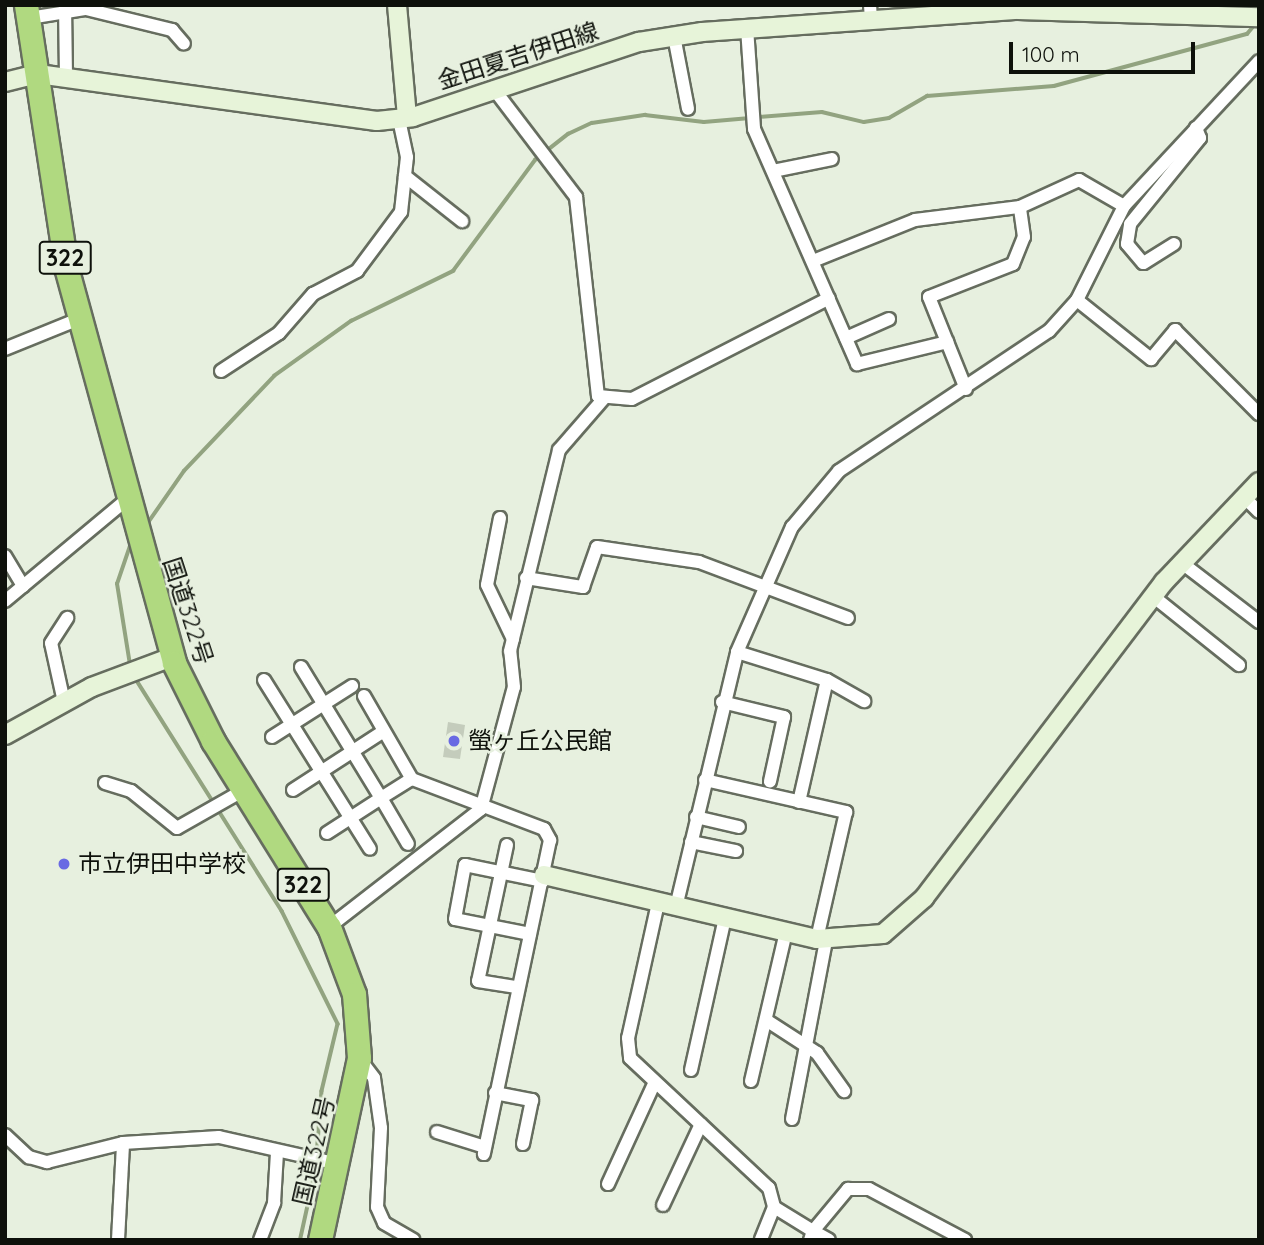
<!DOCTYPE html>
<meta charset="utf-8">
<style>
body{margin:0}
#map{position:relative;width:1264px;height:1245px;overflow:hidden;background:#e7f0df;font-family:Quicksand,"Noto Sans JP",sans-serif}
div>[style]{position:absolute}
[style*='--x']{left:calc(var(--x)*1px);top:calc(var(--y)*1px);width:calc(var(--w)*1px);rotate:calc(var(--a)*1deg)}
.stream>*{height:3.5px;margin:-1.75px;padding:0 1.75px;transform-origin:1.75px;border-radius:1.75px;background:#92a380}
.building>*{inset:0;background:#c4ccbc}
.roads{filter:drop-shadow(2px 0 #666d5f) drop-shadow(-2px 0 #666d5f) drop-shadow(0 2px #666d5f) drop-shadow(0 -2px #666d5f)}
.street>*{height:12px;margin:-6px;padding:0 6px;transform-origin:6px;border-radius:6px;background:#fff}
.secondary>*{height:18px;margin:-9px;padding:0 9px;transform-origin:9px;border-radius:9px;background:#e7f4d9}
.highway>*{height:23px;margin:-11.5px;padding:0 11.5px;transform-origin:11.5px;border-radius:11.5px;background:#b0d980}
.dots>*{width:19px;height:19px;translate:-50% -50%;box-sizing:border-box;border:4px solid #e7f0df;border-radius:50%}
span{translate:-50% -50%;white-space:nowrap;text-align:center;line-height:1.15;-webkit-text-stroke:5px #e7f0df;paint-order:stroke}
.shield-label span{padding:2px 5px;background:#e7f0df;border:2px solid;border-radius:5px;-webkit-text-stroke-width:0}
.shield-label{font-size:23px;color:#0e110b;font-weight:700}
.street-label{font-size:24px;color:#0e110b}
.poi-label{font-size:24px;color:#0e110b}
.left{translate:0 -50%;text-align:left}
.frame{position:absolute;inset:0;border:7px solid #0e110b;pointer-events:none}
.scale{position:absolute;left:1009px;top:42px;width:186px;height:32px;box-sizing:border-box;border:4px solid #0e110b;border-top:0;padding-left:9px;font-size:21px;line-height:24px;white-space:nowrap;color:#0e110b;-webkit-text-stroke:5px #e7f0df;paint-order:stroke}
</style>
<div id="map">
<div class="stream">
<i style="--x:758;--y:117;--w:64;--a:-4.5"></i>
<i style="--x:822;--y:112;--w:43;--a:13.4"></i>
<i style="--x:864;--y:122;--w:25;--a:-9"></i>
<i style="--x:889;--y:118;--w:44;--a:-30.1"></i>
<i style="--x:927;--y:96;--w:127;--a:-4.5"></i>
<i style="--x:1054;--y:86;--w:200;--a:-15.1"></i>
<i style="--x:1247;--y:34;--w:16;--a:-50"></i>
<i style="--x:145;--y:527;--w:68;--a:-55.1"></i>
<i style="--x:184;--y:471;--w:131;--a:-46.5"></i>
<i style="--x:274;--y:376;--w:95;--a:-35.5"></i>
<i style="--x:351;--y:321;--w:114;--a:-26.1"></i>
<i style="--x:453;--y:271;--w:138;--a:-53.5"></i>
<i style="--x:535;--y:160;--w:42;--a:-38.2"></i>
<i style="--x:568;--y:134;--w:26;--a:-25"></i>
<i style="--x:592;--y:123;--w:54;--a:-8.6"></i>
<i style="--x:645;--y:115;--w:59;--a:6.8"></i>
<i style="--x:704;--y:122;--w:46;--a:-5"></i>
<i style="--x:130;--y:665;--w:82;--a:-99.1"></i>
<i style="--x:117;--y:584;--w:43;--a:-71.1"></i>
<i style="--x:134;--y:676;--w:278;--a:57.8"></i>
<i style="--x:282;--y:911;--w:126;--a:63.6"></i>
<i style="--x:338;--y:1024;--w:69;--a:103.4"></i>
<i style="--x:322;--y:1091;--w:65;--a:94.4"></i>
<i style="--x:300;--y:1240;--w:79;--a:-77.6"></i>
</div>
<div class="building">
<i style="clip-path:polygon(448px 722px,465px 725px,460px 759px,443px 757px)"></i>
</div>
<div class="roads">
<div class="street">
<i style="--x:65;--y:5;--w:72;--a:89.2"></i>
<i style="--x:870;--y:5;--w:15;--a:86"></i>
<i style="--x:29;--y:18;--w:58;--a:-9"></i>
<i style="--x:86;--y:9;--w:89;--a:13.7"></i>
<i style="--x:172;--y:30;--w:18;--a:49"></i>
<i style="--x:747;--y:28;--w:101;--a:86"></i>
<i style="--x:754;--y:129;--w:257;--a:66.3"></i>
<i style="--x:857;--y:364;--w:93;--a:-13.7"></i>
<i style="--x:674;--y:36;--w:74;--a:79.1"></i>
<i style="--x:493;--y:88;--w:137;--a:52.7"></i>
<i style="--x:576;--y:197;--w:200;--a:83.7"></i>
<i style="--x:598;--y:396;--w:34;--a:5"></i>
<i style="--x:632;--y:399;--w:221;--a:-27.1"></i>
<i style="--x:773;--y:171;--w:60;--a:-11.5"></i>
<i style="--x:405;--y:176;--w:73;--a:38.3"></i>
<i style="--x:1174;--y:244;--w:36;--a:148"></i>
<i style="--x:1143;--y:263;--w:25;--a:-130"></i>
<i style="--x:1127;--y:244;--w:20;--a:-81"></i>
<i style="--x:1130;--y:224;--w:111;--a:-50.9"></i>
<i style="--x:1200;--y:138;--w:11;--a:-112"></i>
<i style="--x:813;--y:261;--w:110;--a:-21.9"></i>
<i style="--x:915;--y:220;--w:106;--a:-7.1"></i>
<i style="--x:1077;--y:300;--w:95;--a:38.6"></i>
<i style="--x:1151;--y:359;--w:38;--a:-50"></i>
<i style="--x:1175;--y:330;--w:119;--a:45"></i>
<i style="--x:846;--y:338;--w:47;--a:-23.8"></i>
<i style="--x:5;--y:349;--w:80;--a:-22.1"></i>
<i style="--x:221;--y:371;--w:69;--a:-33.2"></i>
<i style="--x:279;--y:333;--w:52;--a:-48.9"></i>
<i style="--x:313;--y:294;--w:50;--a:-27.6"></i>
<i style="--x:357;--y:271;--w:74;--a:-53.3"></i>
<i style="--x:401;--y:212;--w:55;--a:-83.8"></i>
<i style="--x:407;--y:157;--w:40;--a:-102"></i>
<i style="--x:966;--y:389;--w:99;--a:-111.9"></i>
<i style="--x:929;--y:297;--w:90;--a:-21.4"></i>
<i style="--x:1013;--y:264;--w:29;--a:-68"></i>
<i style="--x:1024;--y:237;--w:30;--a:-98"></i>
<i style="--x:1020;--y:207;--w:65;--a:-24.6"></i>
<i style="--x:1079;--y:180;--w:52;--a:30"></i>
<i style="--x:1244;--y:497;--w:21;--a:45"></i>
<i style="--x:500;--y:518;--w:68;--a:101"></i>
<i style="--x:487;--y:585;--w:60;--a:64.3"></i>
<i style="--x:5;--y:556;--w:35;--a:59"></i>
<i style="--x:1182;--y:563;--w:97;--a:37.5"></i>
<i style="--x:526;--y:578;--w:58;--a:9"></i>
<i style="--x:583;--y:587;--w:42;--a:-70.7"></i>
<i style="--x:597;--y:547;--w:103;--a:8.4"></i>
<i style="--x:699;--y:562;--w:159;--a:20.6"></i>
<i style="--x:1154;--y:597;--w:109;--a:38.7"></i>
<i style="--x:5;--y:601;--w:156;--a:-39.8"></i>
<i style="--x:737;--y:652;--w:94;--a:17.3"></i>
<i style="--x:827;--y:680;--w:43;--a:29.6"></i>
<i style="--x:301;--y:667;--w:153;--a:58.6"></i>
<i style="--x:381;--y:798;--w:36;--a:-32"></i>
<i style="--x:264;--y:680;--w:199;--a:57.9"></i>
<i style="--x:364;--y:696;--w:96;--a:60"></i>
<i style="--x:412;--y:779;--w:141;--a:20.7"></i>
<i style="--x:544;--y:829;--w:13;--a:61"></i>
<i style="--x:550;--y:840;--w:321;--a:101.9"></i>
<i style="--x:64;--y:702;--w:60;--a:-102.4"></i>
<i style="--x:51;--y:643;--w:30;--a:-57"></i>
<i style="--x:722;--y:702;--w:64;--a:13.6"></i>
<i style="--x:784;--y:717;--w:66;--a:102.3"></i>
<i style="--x:272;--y:737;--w:95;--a:-32.5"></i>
<i style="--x:705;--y:780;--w:145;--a:12.8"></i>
<i style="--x:846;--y:812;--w:130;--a:102.9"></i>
<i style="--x:105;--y:783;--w:27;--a:17"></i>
<i style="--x:131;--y:791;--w:59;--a:38.8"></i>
<i style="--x:177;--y:828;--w:77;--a:-29.6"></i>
<i style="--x:293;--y:790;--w:108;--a:-33"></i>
<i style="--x:799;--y:802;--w:125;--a:-77.1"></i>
<i style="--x:696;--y:817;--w:44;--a:13.1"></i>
<i style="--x:327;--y:833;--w:64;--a:-32.9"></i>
<i style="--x:381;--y:798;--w:53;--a:59.6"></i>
<i style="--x:691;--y:842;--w:46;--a:11.3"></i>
<i style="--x:507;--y:845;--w:139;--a:102"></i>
<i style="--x:478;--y:981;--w:39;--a:9"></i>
<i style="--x:658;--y:903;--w:138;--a:102.5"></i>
<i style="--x:628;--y:1038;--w:20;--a:84"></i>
<i style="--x:630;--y:1058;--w:190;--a:43.1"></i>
<i style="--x:769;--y:1188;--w:20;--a:75"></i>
<i style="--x:774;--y:1207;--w:35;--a:112"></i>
<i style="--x:676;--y:907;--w:262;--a:-76.5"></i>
<i style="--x:737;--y:652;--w:137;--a:-66.3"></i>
<i style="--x:792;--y:527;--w:73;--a:-50"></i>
<i style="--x:839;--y:471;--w:252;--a:-33.7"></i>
<i style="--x:1049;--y:331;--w:42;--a:-47.9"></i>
<i style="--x:1077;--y:300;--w:105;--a:-63.4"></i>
<i style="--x:1124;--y:206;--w:198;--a:-47"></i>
<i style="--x:329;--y:927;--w:192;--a:-37.8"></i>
<i style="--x:481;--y:809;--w:126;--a:-74.9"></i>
<i style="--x:514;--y:687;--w:36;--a:-96"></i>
<i style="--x:510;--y:651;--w:207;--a:-76.3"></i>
<i style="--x:559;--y:450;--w:70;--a:-49"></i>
<i style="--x:530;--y:934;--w:76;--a:-168.7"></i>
<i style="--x:455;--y:919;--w:55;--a:-79.5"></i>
<i style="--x:465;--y:865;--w:80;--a:11.6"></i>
<i style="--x:766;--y:1020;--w:61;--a:32.9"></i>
<i style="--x:817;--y:1053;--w:47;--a:54.6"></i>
<i style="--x:359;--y:1058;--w:25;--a:53"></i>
<i style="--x:374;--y:1078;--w:50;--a:82"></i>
<i style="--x:381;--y:1128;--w:79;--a:92.9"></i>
<i style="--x:377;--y:1207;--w:17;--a:66"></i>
<i style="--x:384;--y:1223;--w:34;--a:30"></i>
<i style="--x:691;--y:1070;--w:156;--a:-77.4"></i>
<i style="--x:751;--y:1081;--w:153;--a:-76.8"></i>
<i style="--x:495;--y:1093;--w:38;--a:11"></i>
<i style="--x:532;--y:1100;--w:45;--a:101.6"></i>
<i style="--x:792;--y:1119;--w:182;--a:-79.2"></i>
<i style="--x:437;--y:1132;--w:50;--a:17.4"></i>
<i style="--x:5;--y:1135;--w:33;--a:43"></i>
<i style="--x:29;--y:1157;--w:19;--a:16"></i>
<i style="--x:47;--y:1162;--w:78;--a:-14"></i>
<i style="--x:123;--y:1143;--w:96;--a:-3.6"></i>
<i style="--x:219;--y:1137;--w:123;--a:12.7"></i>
<i style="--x:608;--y:1184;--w:112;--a:-65.3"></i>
<i style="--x:663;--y:1205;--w:89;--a:-64.9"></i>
<i style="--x:774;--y:1207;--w:46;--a:31.6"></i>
<i style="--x:813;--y:1231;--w:55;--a:-50.2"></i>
<i style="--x:848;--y:1189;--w:21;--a:0"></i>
<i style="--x:869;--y:1189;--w:109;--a:28"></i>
<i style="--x:118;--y:1240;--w:97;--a:-87"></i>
<i style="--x:260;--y:1240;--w:40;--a:-69"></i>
<i style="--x:274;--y:1203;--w:51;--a:-86.6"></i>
<i style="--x:810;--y:1240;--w:9;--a:-72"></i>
<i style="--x:813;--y:1231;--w:18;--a:29"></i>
</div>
<div class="secondary">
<i style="--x:397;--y:5;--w:112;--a:84.9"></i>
<i style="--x:5;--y:82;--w:34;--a:-14"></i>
<i style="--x:38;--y:74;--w:342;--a:7.9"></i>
<i style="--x:377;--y:121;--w:36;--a:-6"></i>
<i style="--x:413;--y:117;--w:238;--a:-18.4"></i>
<i style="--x:639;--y:42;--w:64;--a:-9"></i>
<i style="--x:702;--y:32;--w:317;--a:-4"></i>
<i style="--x:1018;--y:10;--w:241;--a:1.7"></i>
<i style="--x:5;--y:735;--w:99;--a:-28.9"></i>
<i style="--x:92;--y:687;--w:85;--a:-20.6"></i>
<i style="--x:544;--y:875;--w:280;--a:13.2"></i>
<i style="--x:817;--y:939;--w:66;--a:-4.3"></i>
<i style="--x:883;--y:934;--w:55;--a:-41.3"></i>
<i style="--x:924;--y:898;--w:397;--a:-52.8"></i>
<i style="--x:1164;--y:582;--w:138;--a:-46.5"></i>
</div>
<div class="highway">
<i style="--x:26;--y:5;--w:265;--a:81.3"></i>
<i style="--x:66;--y:267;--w:410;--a:74.7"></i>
<i style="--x:174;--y:663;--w:87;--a:63.4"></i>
<i style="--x:213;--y:741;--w:219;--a:58.1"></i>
<i style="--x:329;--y:927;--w:72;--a:69.5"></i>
<i style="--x:354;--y:994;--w:64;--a:85.5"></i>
<i style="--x:359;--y:1058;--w:186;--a:102.1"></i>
</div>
</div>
<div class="dots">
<i style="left:454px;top:741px;background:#696ae3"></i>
<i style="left:64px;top:864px;background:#696ae3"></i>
</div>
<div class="shield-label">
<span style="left:65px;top:258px">322</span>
<span style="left:303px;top:885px">322</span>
</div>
<div class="street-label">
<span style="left:518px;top:56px;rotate:-18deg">金田夏吉伊田線</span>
<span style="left:188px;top:611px;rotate:72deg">国道322号</span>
<span style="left:314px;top:1151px;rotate:-77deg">国道322号</span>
</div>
<div class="poi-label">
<span class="left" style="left:468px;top:741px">螢ヶ丘公民館</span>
<span class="left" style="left:78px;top:864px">市立伊田中学校</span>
</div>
<div class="frame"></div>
<div class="scale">100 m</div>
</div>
